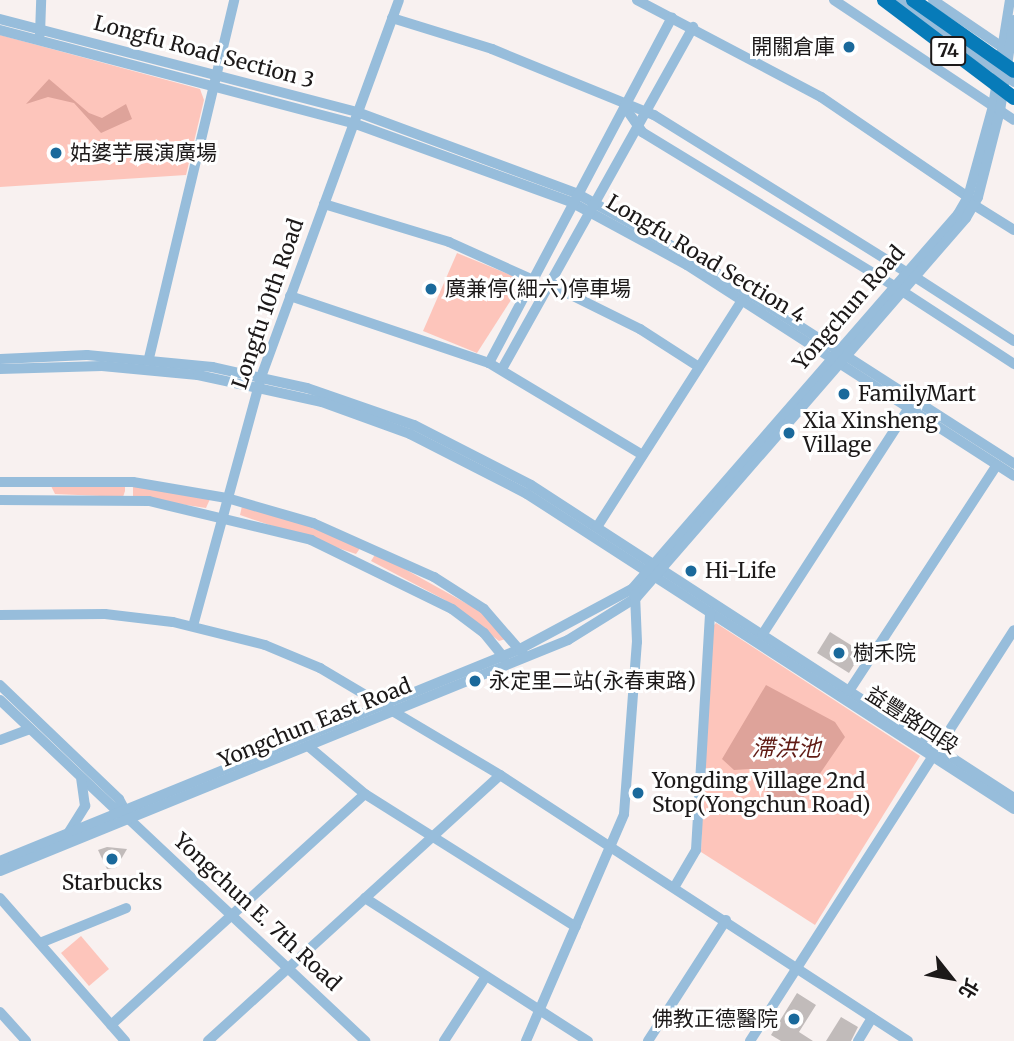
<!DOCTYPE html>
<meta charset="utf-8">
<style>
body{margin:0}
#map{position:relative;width:1014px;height:1041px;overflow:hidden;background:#f8f1f0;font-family:Merriweather,"Noto Sans TC",serif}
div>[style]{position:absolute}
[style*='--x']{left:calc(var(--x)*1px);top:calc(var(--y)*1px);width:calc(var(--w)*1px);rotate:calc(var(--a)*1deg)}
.green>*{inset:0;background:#fdc5bb}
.water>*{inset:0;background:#dea39a}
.building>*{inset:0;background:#c1bbba}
.minor>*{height:10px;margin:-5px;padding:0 5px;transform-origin:5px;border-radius:5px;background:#97bddb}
.highway-bridge>*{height:14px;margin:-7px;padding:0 7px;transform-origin:7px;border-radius:7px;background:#077bb9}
.dots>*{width:19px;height:19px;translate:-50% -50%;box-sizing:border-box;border:4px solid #fff;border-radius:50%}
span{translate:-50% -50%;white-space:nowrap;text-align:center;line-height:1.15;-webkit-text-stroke:6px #fff;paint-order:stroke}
.shield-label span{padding:2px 5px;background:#fff;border:2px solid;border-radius:5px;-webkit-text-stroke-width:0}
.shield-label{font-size:19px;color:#1c1919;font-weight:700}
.poi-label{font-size:21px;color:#1c1919}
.right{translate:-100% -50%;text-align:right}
.left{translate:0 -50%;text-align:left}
.street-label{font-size:21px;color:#1c1919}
.water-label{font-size:23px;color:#601b14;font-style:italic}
.north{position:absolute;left:916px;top:943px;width:70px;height:70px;-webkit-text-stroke:5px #fff;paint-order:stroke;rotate:121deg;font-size:19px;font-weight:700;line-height:28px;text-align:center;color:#1c1919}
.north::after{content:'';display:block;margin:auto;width:24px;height:32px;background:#1c1919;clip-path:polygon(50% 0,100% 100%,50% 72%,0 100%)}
</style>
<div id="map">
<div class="green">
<i style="clip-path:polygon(0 35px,200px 89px,204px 100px,186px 175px,0 187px)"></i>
<i style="clip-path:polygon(457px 253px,518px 278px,520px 286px,477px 353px,423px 331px)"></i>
<i style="clip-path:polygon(50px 484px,125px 486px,125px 491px,123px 497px,55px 494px)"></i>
<i style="clip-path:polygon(133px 486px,210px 499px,206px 508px,133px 497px)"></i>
<i style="clip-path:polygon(242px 506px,287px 518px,361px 547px,356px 554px,240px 515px)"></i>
<i style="clip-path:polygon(376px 553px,480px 611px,509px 638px,499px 641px,445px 600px,371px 561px)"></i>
<i style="clip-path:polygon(716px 623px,920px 756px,815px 925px,701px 852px,709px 630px)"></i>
<i style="clip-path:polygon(81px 936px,109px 969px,89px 986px,61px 953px)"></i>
</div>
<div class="water">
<i style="clip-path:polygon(49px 79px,89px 113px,102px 118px,126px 104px,132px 119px,101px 133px,74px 103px,48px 97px,26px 104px)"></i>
<i style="clip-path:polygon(766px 685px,835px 722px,845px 737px,795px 810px,763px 789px,750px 769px,734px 770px,722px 759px)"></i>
</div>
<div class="building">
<i style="clip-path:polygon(830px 632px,862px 652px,849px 673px,817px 653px)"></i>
<i style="clip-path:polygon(107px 847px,127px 849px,116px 868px,107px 869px,98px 850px)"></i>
<i style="clip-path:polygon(797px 993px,816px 1005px,799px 1032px,813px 1041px,781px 1041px,771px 1035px)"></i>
<i style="clip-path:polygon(841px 1017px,858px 1027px,851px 1041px,826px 1041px)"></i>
</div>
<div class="minor">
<i style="--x:637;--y:0;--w:208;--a:27.8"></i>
<i style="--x:821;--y:97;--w:178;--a:34.2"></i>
<i style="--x:834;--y:0;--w:216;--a:33.7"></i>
<i style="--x:897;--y:0;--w:143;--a:35"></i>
<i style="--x:933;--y:0;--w:87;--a:34.2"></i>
<i style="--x:392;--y:18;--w:105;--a:17.2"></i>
<i style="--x:492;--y:49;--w:175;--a:22.2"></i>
<i style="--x:654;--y:115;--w:297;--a:31.9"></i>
<i style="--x:0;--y:19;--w:369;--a:14.6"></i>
<i style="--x:357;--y:112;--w:233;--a:20.3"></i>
<i style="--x:576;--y:193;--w:132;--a:28.9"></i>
<i style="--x:692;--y:257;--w:383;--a:32.7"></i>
<i style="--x:0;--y:30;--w:365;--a:14.8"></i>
<i style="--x:353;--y:123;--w:232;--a:19.9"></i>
<i style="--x:571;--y:202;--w:132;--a:28.5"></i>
<i style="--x:687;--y:265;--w:389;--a:32.8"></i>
<i style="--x:40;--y:34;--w:34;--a:-88"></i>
<i style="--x:624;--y:106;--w:32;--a:55"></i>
<i style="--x:642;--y:132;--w:295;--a:31.4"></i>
<i style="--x:324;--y:204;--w:131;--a:16.9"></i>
<i style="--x:449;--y:242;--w:92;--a:24.3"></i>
<i style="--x:974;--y:205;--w:47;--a:32"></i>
<i style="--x:915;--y:277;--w:118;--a:32.9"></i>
<i style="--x:549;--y:284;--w:102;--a:26.3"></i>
<i style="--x:640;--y:329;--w:70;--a:32.8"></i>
<i style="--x:902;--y:291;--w:134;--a:33.1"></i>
<i style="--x:290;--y:296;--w:210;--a:18.6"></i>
<i style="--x:489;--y:363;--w:179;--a:30.9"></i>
<i style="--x:149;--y:358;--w:368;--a:-76.6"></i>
<i style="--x:0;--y:359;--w:87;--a:-2.6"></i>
<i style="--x:87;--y:355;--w:126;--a:5.5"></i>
<i style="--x:212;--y:367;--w:97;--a:12.5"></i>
<i style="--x:307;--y:388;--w:113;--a:19.1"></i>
<i style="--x:414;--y:425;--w:131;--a:27.1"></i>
<i style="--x:531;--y:485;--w:576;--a:32.94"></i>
<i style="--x:489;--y:363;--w:391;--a:-62.1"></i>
<i style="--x:0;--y:369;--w:102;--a:-1.7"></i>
<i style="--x:102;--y:366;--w:96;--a:5.4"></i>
<i style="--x:198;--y:375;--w:127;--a:12.3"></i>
<i style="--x:322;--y:402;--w:94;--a:20"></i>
<i style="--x:410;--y:434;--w:131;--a:27.1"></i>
<i style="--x:527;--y:494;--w:580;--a:32.9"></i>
<i style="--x:502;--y:369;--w:392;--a:-60.8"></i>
<i style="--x:0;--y:482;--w:133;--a:0"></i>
<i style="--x:133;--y:482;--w:95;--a:9.7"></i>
<i style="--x:227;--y:498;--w:90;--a:16.2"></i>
<i style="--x:313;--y:523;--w:133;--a:24.1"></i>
<i style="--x:434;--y:577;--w:59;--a:32.6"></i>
<i style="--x:484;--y:609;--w:60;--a:49.1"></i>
<i style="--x:0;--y:500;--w:149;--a:0.4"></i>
<i style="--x:149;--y:501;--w:167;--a:13.5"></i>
<i style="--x:311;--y:540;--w:157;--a:26.1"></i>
<i style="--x:452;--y:609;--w:40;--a:37"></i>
<i style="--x:484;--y:633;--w:32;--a:51"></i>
<i style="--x:597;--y:527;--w:269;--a:-57.4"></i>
<i style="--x:0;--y:615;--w:105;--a:-0.5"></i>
<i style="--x:105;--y:614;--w:68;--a:6.7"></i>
<i style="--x:173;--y:622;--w:95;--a:14"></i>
<i style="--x:265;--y:645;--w:60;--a:22.7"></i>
<i style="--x:320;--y:668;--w:209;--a:30.7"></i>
<i style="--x:500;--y:775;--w:487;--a:33.1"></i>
<i style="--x:193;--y:626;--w:258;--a:-74.7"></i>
<i style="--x:261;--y:377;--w:401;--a:-69.9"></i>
<i style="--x:762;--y:635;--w:270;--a:-57.1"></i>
<i style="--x:0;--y:685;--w:165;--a:43.8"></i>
<i style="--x:119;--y:799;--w:24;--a:62"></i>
<i style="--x:130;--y:820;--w:323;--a:43.2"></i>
<i style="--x:849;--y:691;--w:270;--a:-56.8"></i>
<i style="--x:0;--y:700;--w:167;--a:43.5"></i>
<i style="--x:0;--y:740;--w:32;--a:-20"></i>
<i style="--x:308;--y:746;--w:75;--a:40.1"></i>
<i style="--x:365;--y:794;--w:249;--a:32.2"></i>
<i style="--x:69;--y:832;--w:31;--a:-58"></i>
<i style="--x:85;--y:806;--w:27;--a:-98"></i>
<i style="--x:0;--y:861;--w:562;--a:-22.18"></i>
<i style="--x:520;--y:649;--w:127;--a:-28.2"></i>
<i style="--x:632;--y:589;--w:497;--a:-49"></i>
<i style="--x:958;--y:214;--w:20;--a:-60"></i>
<i style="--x:968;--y:197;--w:94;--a:-74.6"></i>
<i style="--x:993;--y:106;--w:107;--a:-80.9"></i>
<i style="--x:0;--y:871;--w:613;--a:-22.13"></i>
<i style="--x:568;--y:640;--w:81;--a:-31.9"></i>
<i style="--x:637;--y:597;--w:502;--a:-49.04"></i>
<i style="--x:966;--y:218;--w:24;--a:-60"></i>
<i style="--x:978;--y:197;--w:89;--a:-75.7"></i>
<i style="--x:1000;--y:111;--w:92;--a:-81.3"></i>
<i style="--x:675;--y:886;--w:42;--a:-59.7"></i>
<i style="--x:696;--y:850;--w:238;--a:-86.6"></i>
<i style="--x:0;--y:898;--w:190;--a:48.8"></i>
<i style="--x:365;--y:898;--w:265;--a:32.7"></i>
<i style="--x:40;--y:943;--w:93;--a:-22.1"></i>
<i style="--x:0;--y:1012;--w:39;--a:48"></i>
<i style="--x:111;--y:1025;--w:343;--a:-42.3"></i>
<i style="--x:208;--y:1041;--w:395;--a:-42.3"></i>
<i style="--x:444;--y:1041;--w:77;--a:-57.1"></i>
<i style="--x:526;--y:1041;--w:247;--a:-66.6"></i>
<i style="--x:624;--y:814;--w:172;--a:-85.7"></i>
<i style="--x:637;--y:642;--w:48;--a:-92.4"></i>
<i style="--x:648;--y:1041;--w:144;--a:-57.2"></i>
<i style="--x:750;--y:1041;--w:488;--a:-57.3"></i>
<i style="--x:858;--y:1041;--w:27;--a:-59"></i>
</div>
<div class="highway-bridge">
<i style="--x:884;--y:0;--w:163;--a:37"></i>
<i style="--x:913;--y:0;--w:123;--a:35.1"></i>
</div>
<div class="dots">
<i style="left:849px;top:47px;background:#1a699b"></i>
<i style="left:56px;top:153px;background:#1a699b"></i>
<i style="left:431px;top:289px;background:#1a699b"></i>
<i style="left:844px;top:394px;background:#1a699b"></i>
<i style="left:789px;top:433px;background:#1a699b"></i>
<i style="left:691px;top:571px;background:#1a699b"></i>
<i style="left:839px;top:653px;background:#1a699b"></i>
<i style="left:475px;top:681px;background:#1a699b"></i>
<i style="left:638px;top:793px;background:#1a699b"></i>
<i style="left:112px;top:859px;background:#1a699b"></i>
<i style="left:794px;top:1019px;background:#1a699b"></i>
</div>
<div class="shield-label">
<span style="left:948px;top:51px">74</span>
</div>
<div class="poi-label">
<span class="right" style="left:835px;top:47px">開關倉庫</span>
<span class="left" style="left:70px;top:153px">姑婆芋展演廣場</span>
<span class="left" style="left:445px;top:289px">廣兼停(細六)停車場</span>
<span class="left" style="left:858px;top:394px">FamilyMart</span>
<span class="left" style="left:803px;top:433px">Xia Xinsheng<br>Village</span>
<span class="left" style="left:705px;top:571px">Hi-Life</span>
<span class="left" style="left:853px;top:653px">樹禾院</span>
<span class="left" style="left:489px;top:681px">永定里二站(永春東路)</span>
<span class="left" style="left:652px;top:793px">Yongding Village 2nd<br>Stop(Yongchun Road)</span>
<span style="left:112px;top:883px">Starbucks</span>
<span class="right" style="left:778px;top:1019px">佛教正德醫院</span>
</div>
<div class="street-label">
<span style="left:204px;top:52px;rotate:15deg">Longfu Road Section 3</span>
<span style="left:706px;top:259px;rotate:31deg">Longfu Road Section 4</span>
<span style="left:268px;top:304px;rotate:-71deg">Longfu 10th Road</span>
<span style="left:849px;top:308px;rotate:-49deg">Yongchun Road</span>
<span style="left:912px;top:720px;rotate:33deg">益豐路四段</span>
<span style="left:315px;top:723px;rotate:-22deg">Yongchun East Road</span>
<span style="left:257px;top:912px;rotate:43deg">Yongchun E. 7th Road</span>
</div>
<div class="water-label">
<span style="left:786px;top:748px">滯洪池</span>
</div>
<div class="north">北</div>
</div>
